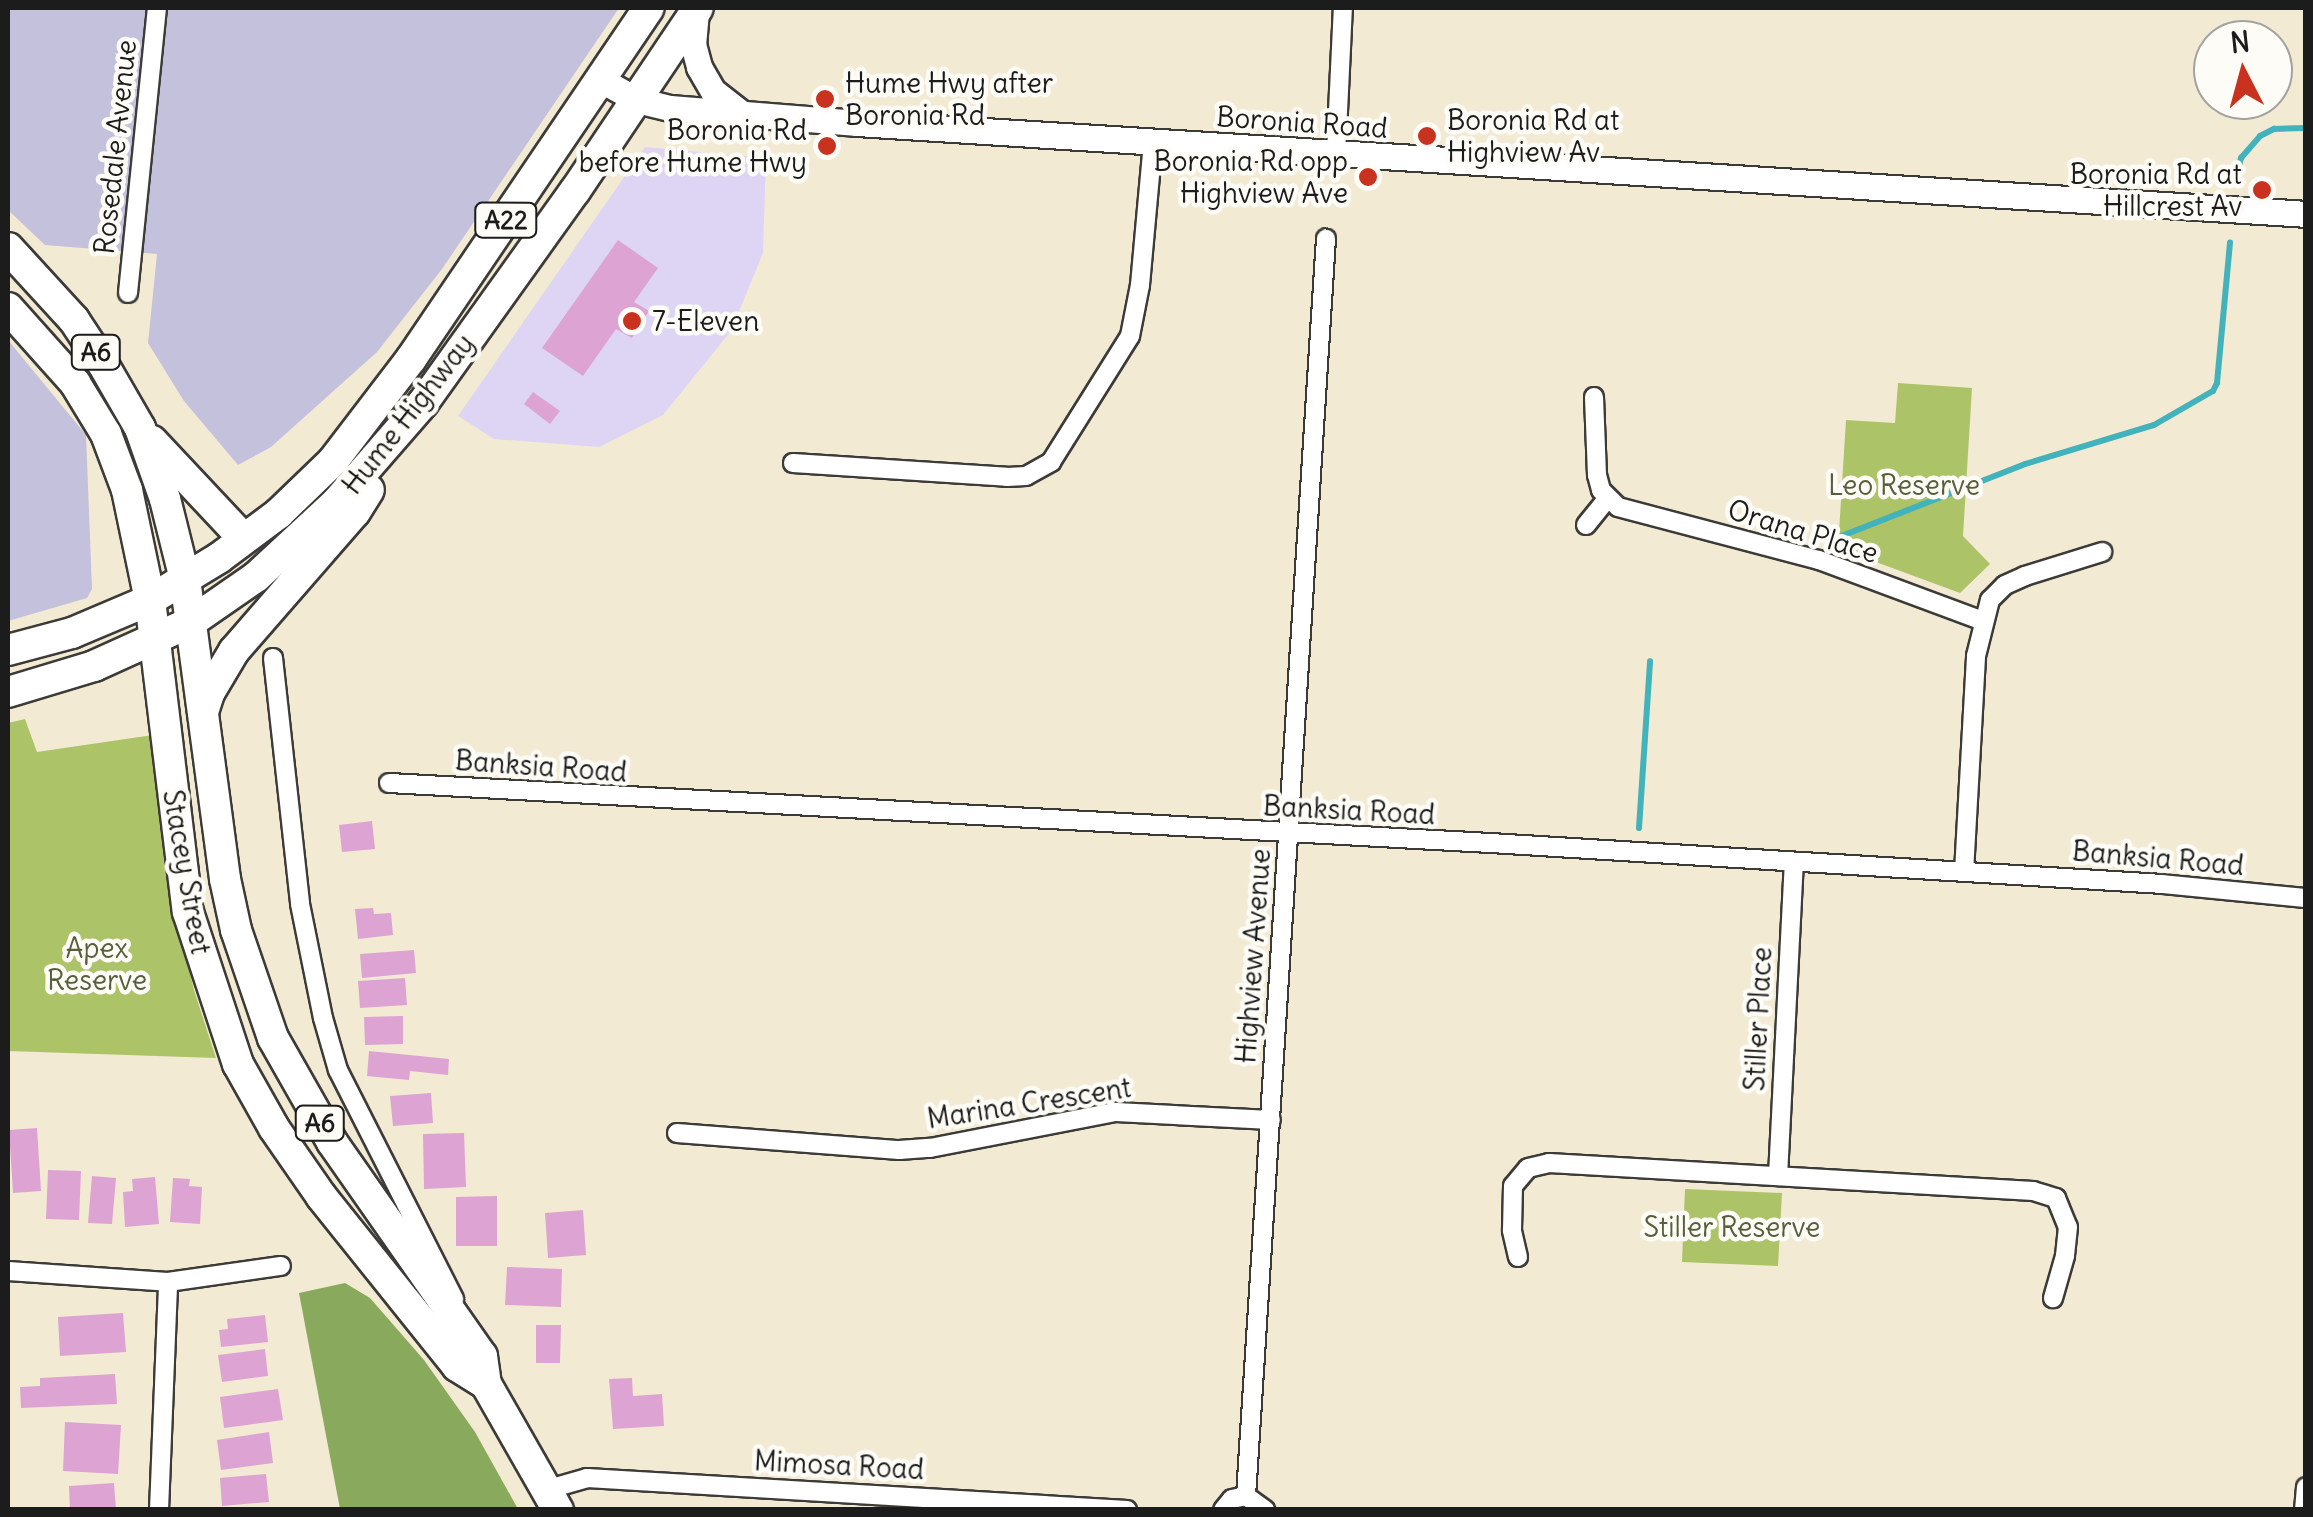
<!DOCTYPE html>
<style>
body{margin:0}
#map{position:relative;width:2313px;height:1517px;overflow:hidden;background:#f3ead4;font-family:Delius,sans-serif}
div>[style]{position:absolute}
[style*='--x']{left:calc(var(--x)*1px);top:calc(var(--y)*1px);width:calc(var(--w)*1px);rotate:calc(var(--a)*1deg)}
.built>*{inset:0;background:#ded5f5}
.industrial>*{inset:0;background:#c3c1db}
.green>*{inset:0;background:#acc368}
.forest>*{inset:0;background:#89a95c}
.stream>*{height:6px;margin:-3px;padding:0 3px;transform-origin:3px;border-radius:3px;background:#42b2bb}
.building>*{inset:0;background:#dda3d2}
.roads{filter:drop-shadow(2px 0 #3c3b38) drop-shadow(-2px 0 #3c3b38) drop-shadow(0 2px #3c3b38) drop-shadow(0 -2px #3c3b38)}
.street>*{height:18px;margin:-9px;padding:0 9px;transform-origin:9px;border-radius:9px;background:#fff}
.primary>*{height:25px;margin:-12.5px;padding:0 12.5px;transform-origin:12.5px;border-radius:12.5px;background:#fff}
.highway>*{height:30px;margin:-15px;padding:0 15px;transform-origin:15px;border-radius:15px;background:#fff}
.dots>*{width:28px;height:28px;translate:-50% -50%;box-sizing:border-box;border:5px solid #fdfcf7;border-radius:50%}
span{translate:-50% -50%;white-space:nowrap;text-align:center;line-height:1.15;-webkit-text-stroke:9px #fdfcf7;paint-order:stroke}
.shield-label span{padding:2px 8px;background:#fdfcf7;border:2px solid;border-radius:8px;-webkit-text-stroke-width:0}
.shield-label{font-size:25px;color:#1c1c1c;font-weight:700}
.poi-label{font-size:28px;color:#1c1c1c}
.left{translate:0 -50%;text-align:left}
.right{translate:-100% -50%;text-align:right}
.street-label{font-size:28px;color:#1c1c1c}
.park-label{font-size:28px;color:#565f3a}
.frame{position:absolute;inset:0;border:10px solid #1c1c1c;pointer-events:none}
.north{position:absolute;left:2193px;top:20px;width:100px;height:100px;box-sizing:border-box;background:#fdfcf7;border:2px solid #a3a29f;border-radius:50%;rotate:354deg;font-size:28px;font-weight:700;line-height:40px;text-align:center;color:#1c1c1c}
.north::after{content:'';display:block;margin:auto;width:35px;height:45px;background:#c8321e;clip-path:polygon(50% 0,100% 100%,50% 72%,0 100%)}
</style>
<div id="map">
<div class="built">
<i style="clip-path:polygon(645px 147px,766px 158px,763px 253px,731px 331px,663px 415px,599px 447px,494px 439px,458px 416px)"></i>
</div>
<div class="industrial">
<i style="clip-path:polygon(8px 8px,619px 8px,442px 269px,377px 352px,271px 447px,238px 465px,184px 401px,148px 343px,157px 254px,45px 245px,8px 210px)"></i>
<i style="clip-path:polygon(8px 340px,86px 435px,92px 589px,87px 598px,8px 621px)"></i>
</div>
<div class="green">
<i style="clip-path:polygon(1898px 383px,1972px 388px,1963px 536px,1990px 564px,1960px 593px,1838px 548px,1846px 420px,1895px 423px)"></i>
<i style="clip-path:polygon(25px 719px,37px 752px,153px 735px,179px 923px,194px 990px,216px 1058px,8px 1051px,8px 723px)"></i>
<i style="clip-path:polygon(1685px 1189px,1782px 1193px,1778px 1266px,1682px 1262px)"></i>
</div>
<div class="forest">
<i style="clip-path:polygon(345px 1283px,370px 1298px,424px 1360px,475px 1432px,518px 1509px,340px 1509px,299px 1293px)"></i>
</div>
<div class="stream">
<i style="--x:2236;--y:178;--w:21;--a:-76"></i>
<i style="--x:2241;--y:158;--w:29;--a:-49"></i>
<i style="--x:2260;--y:136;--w:16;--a:-27"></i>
<i style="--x:2274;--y:129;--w:32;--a:-2"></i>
<i style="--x:1839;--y:537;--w:200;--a:-21.4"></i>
<i style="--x:2025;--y:464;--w:135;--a:-16.8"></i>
<i style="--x:2154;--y:425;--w:68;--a:-30"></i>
<i style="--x:2213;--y:391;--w:9;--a:-63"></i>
<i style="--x:2217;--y:383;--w:141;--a:-84.7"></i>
<i style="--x:1639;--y:828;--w:167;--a:-86.2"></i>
</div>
<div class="building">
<i style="clip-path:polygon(618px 240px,658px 268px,634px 302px,649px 311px,632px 338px,616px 329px,583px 376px,542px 348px)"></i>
<i style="clip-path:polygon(533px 392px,560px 411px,550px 424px,524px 404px)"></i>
<i style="clip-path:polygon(372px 821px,375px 849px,342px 852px,339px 825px)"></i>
<i style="clip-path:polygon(373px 908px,374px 914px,391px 913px,393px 935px,358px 939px,355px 909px)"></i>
<i style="clip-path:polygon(414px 950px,416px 973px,362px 978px,360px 954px)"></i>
<i style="clip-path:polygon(405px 978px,407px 1005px,360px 1008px,358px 981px)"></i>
<i style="clip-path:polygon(403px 1016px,403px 1044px,365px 1045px,364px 1017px)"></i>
<i style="clip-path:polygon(369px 1051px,449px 1059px,448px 1075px,410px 1071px,409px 1080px,367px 1076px)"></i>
<i style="clip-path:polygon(431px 1093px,433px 1123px,393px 1126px,390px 1096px)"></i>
<i style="clip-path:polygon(37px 1128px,41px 1191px,13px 1193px,9px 1130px)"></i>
<i style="clip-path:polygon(464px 1133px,466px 1187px,424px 1189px,423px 1134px)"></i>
<i style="clip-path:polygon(48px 1170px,81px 1171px,79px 1220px,46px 1219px)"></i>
<i style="clip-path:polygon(92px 1176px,116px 1178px,112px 1224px,88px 1223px)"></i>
<i style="clip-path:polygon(155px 1177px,159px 1224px,125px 1227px,123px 1192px,133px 1191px,132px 1179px)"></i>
<i style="clip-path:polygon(173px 1178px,190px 1179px,189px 1186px,202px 1187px,200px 1224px,170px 1222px)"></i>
<i style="clip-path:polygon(497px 1196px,497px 1246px,456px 1246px,456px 1197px)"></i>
<i style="clip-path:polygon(583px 1210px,586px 1255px,548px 1258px,545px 1213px)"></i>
<i style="clip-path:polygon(507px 1267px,562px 1269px,561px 1307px,505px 1305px)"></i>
<i style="clip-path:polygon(123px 1313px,126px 1352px,60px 1356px,58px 1317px)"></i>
<i style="clip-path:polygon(265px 1315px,268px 1342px,221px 1347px,219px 1330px,228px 1329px,227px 1319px)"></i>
<i style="clip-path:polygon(536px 1325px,561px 1325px,560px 1363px,536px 1363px)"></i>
<i style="clip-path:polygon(265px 1349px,268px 1376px,222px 1382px,218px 1355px)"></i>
<i style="clip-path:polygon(115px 1374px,117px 1404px,21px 1408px,20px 1387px,40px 1386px,40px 1378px)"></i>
<i style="clip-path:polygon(632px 1378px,633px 1396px,662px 1394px,664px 1426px,613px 1429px,609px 1379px)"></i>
<i style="clip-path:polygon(278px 1389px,283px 1420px,224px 1428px,220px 1397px)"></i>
<i style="clip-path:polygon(65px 1422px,121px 1425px,118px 1474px,63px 1471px)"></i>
<i style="clip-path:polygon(269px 1432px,273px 1463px,221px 1470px,217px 1440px)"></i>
<i style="clip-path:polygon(266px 1474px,269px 1502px,222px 1506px,220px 1478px)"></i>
<i style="clip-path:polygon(114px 1483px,116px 1510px,70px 1510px,69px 1486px)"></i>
</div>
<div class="roads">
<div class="street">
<i style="--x:1336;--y:154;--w:146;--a:-87.3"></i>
<i style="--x:128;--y:293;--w:286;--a:-84.2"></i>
<i style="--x:1594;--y:397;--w:78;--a:87.8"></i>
<i style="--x:1597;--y:475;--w:16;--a:75"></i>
<i style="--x:1601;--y:490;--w:24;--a:45"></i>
<i style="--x:1618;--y:507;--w:208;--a:14.8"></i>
<i style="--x:1819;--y:560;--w:175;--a:20.4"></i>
<i style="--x:793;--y:463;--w:214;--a:3.7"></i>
<i style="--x:1007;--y:477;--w:19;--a:-3"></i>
<i style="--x:1026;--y:476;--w:29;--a:-29"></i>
<i style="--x:1051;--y:462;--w:149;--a:-57.9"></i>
<i style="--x:1130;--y:336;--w:52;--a:-78.9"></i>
<i style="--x:1140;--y:285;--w:144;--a:-84.8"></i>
<i style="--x:1586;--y:525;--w:33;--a:-51"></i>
<i style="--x:273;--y:658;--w:247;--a:83.7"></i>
<i style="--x:300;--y:904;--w:116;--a:78.6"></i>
<i style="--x:323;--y:1018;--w:54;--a:73.9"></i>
<i style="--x:338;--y:1070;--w:257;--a:63.1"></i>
<i style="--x:389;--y:783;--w:1120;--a:3.12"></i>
<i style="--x:1507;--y:844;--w:656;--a:3.49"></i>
<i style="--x:2162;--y:884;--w:145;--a:5.6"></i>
<i style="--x:1964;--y:872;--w:216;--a:-86.8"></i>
<i style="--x:1976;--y:656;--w:58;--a:-76"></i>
<i style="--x:1990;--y:600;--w:21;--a:-45"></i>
<i style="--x:2005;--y:585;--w:22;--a:-24"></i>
<i style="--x:2025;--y:576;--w:81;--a:-17.3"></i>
<i style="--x:677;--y:1133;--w:223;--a:4.4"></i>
<i style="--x:899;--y:1150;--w:31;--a:-4"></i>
<i style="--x:930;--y:1148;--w:189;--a:-11"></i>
<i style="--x:1116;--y:1112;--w:155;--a:3"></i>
<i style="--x:1778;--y:1176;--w:312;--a:-87.1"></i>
<i style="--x:1518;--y:1257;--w:28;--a:-103"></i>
<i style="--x:1512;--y:1230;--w:44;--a:-88.7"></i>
<i style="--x:1513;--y:1186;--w:23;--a:-50"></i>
<i style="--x:1528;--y:1168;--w:22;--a:-13"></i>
<i style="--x:1549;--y:1163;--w:485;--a:3.3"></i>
<i style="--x:2033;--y:1191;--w:24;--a:17"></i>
<i style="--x:2056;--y:1198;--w:31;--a:68"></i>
<i style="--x:2068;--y:1227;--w:29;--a:96"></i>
<i style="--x:2065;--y:1256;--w:44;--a:105.9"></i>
<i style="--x:8;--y:1271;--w:160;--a:3.9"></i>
<i style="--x:168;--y:1282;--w:114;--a:-8.1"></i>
<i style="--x:549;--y:1489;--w:40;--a:-16"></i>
<i style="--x:587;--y:1478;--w:541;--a:3.39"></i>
<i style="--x:1246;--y:1496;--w:1260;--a:-86.36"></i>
<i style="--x:159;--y:1510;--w:228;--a:-87.7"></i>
<i style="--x:1223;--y:1510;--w:14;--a:-51"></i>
<i style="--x:1232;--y:1499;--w:14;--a:-12"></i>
<i style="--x:1246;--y:1496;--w:24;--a:36"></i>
<i style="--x:2304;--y:1510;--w:23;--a:-85"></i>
</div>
<div class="primary">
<i style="--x:696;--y:11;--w:33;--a:95"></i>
<i style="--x:693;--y:44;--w:24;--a:75"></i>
<i style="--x:699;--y:67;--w:28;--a:60"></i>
<i style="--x:713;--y:91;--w:37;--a:38"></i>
<i style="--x:601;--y:80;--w:41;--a:29.1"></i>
<i style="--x:637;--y:100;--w:34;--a:14"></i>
<i style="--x:670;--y:108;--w:188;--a:4.6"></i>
<i style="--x:857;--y:123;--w:1452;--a:3.59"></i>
</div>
<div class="highway">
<i style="--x:8;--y:248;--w:98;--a:47.5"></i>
<i style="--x:74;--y:320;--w:53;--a:56.6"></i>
<i style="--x:103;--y:364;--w:74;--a:60"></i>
<i style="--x:140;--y:428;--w:75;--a:70.6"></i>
<i style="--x:165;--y:499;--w:82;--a:76"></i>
<i style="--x:185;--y:579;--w:303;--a:82.4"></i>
<i style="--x:225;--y:879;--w:52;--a:77.8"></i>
<i style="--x:236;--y:930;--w:114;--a:71.1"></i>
<i style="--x:273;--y:1038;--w:120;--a:60.4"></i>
<i style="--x:332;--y:1142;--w:261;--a:55"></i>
<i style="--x:482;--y:1356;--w:28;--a:82"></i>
<i style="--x:486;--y:1384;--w:145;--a:60.3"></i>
<i style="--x:8;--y:308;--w:101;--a:48.2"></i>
<i style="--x:75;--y:383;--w:60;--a:58.7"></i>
<i style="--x:106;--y:434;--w:60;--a:69.4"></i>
<i style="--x:127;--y:490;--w:112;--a:78.2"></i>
<i style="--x:150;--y:600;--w:314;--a:83.1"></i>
<i style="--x:188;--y:912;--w:160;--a:71.8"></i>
<i style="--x:238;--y:1064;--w:73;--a:60.6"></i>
<i style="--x:274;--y:1128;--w:83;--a:55.3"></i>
<i style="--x:321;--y:1196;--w:218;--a:51.3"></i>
<i style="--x:457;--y:1366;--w:34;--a:32"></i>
<i style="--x:152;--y:441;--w:134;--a:46.8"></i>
<i style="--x:8;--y:650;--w:66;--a:-14.9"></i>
<i style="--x:72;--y:633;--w:85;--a:-22.9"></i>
<i style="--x:150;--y:600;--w:81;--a:-31.3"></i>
<i style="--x:219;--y:558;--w:74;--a:-36.7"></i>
<i style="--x:278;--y:514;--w:76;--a:-43.9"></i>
<i style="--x:333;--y:461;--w:128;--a:-52.6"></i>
<i style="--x:411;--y:359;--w:424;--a:-55.9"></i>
<i style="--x:8;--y:692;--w:90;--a:-16.8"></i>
<i style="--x:94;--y:666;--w:107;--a:-24.4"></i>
<i style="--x:191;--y:622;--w:79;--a:-34.7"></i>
<i style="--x:256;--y:577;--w:109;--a:-42.8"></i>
<i style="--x:336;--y:503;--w:133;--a:-49"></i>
<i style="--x:423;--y:403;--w:261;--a:-54.4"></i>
<i style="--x:575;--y:191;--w:220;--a:-56.1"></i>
<i style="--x:203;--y:712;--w:20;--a:-72"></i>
<i style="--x:209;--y:693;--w:49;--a:-59.2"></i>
<i style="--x:234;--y:651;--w:184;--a:-49"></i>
<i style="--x:355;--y:512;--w:26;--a:-58"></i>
</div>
</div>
<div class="dots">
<i style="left:825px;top:99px;background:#c8321e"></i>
<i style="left:1427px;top:136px;background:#c8321e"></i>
<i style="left:827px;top:146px;background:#c8321e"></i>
<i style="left:1368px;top:177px;background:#c8321e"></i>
<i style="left:2262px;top:190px;background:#c8321e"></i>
<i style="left:632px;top:321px;background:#c8321e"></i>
</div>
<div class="shield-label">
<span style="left:506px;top:220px">A22</span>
<span style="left:96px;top:352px">A6</span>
<span style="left:320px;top:1123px">A6</span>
</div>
<div class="poi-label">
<span class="left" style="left:845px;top:99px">Hume Hwy after<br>Boronia Rd</span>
<span class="left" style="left:1447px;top:136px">Boronia Rd at<br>Highview Av</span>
<span class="right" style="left:807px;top:146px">Boronia Rd<br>before Hume Hwy</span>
<span class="right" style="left:1348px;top:177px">Boronia Rd opp<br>Highview Ave</span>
<span class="right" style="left:2242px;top:190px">Boronia Rd at<br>Hillcrest Av</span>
<span class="left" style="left:652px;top:321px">7-Eleven</span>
</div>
<div class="street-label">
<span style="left:1302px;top:122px;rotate:4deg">Boronia Road</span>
<span style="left:115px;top:147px;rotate:-84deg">Rosedale Avenue</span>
<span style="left:408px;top:414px;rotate:-52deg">Hume Highway</span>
<span style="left:1803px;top:531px;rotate:17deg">Orana Place</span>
<span style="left:541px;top:766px;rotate:4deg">Banksia Road</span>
<span style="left:1349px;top:810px;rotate:3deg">Banksia Road</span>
<span style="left:2158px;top:858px;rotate:5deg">Banksia Road</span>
<span style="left:187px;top:872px;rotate:80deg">Stacey Street</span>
<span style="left:1253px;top:956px;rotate:-86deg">Highview Avenue</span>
<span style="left:1758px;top:1019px;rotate:-87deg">Stiller Place</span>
<span style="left:1029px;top:1103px;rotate:-9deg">Marina Crescent</span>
<span style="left:839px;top:1465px;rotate:3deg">Mimosa Road</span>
</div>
<div class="park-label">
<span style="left:1904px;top:485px">Leo Reserve</span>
<span style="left:97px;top:964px">Apex<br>Reserve</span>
<span style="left:1732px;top:1227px">Stiller Reserve</span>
</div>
<div class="frame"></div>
<div class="north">N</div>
</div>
